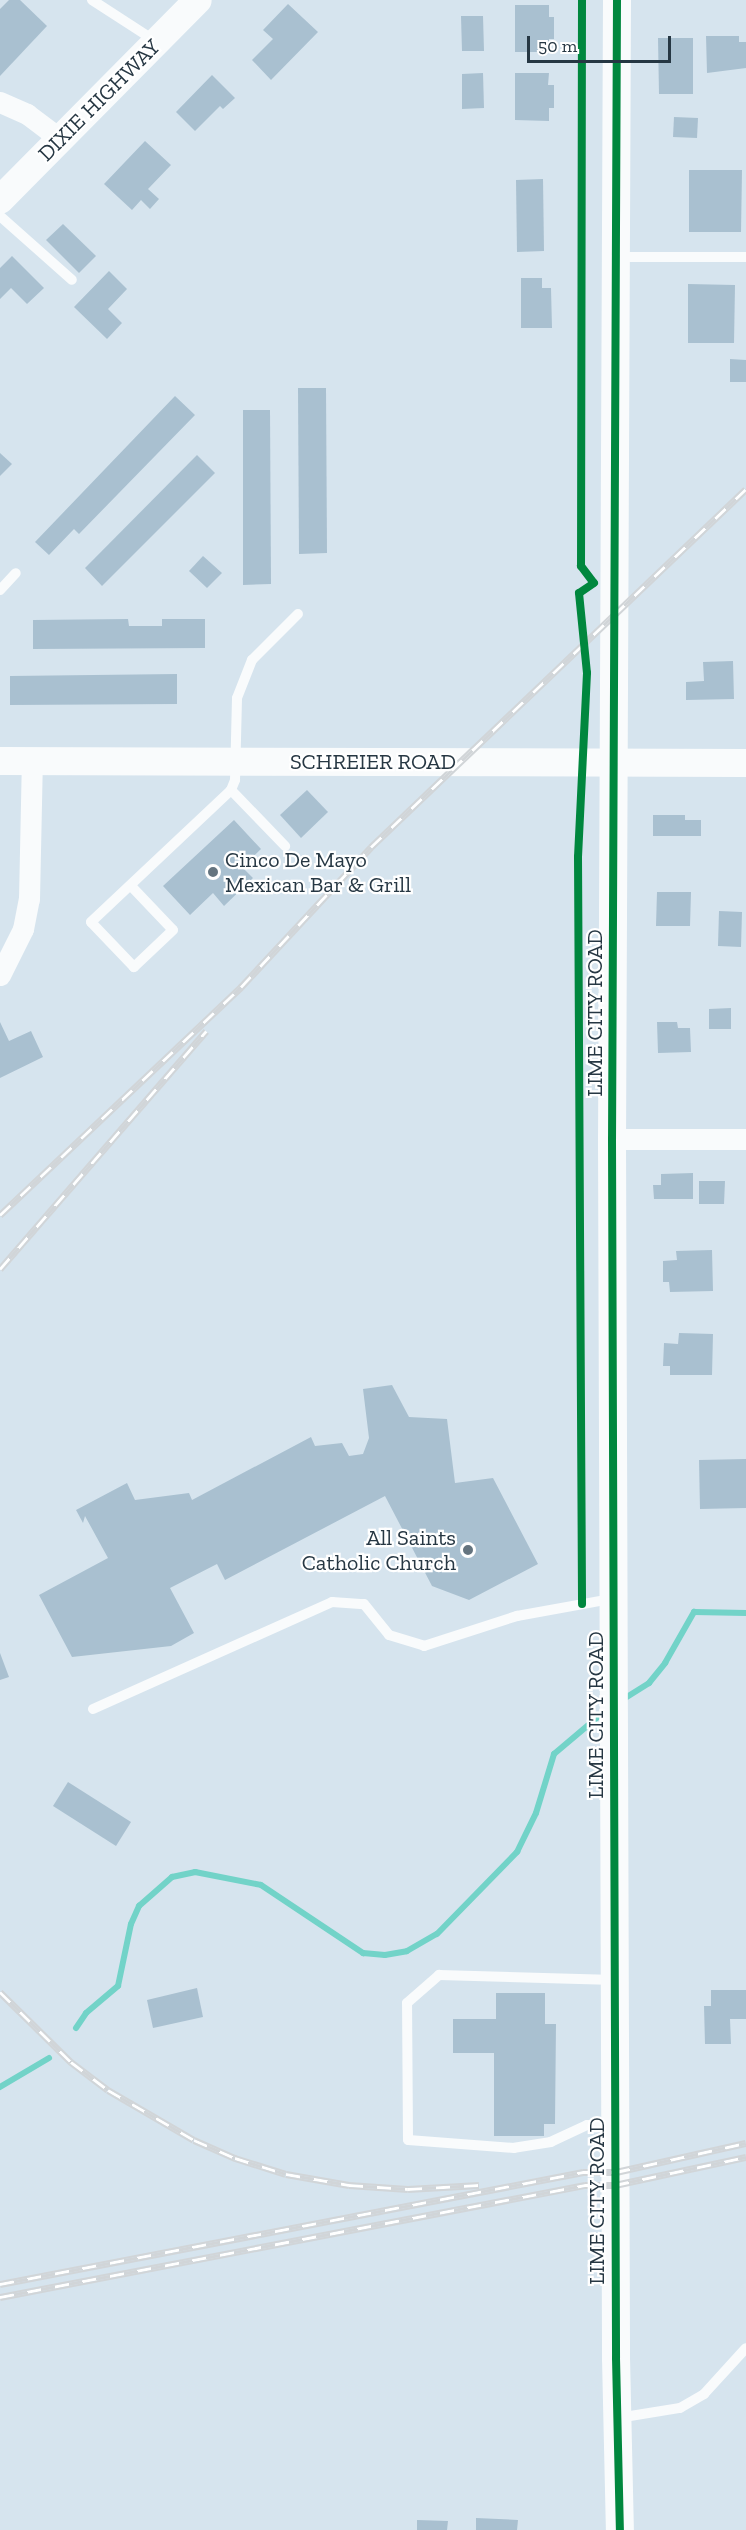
<!DOCTYPE html>
<style>
body{margin:0}
#map{position:relative;width:746px;height:2530px;overflow:hidden;background:#d6e4ee;font-family:"Zilla Slab",serif}
div>[style]{position:absolute}
[style*='--x']{left:calc(var(--x)*1px);top:calc(var(--y)*1px);width:calc(var(--w)*1px);rotate:calc(var(--a)*1deg)}
.stream>*{height:6px;margin:-3px;padding:0 3px;transform-origin:3px;border-radius:3px;background:#72d3c8}
.building>*{inset:0;background:#a9c0d0}
.lane>*{height:10px;margin:-5px;padding:0 5px;transform-origin:5px;border-radius:5px;background:#f9fbfc}
.street>*{height:21px;margin:-10.5px;padding:0 10.5px;transform-origin:10.5px;border-radius:10.5px;background:#f9fbfc}
.secondary>*{height:28px;margin:-14px;padding:0 14px;transform-origin:14px;border-radius:14px;background:#f9fbfc}
.rail>*{height:7px;margin-top:-3.5px;transform-origin:0;background:repeating-linear-gradient(90deg,#fff 0 14px,#d1d5d8 0 28px);box-sizing:border-box;border-block:2px solid #d1d5d8}
.cycleway>*{height:8px;margin:-4px;padding:0 4px;transform-origin:4px;border-radius:4px;background:#00873e}
.dots>*{width:16px;height:16px;translate:-50% -50%;box-sizing:border-box;border:3px solid #fff;border-radius:50%}
span{translate:-50% -50%;white-space:nowrap;text-align:center;line-height:1.15;-webkit-text-stroke:4.5px #fff;paint-order:stroke}
.street-label{font-size:22px;color:#263743}
.poi-label{font-size:22px;color:#263743}
.left{translate:0 -50%;text-align:left}
.right{translate:-100% -50%;text-align:right}
.scale{position:absolute;left:527px;top:36px;width:144px;height:27px;box-sizing:border-box;border:3px solid #263743;border-top:0;padding-left:8px;font-size:18px;line-height:21px;white-space:nowrap;color:#263743;-webkit-text-stroke:4px #fff;paint-order:stroke}
</style>
<div id="map">
<div class="stream">
<i style="--x:622;--y:1700;--w:32;--a:-32"></i>
<i style="--x:649;--y:1683;--w:26;--a:-51"></i>
<i style="--x:665;--y:1663;--w:59;--a:-60.4"></i>
<i style="--x:694;--y:1612;--w:52;--a:1.1"></i>
<i style="--x:76;--y:2028;--w:18;--a:-56"></i>
<i style="--x:86;--y:2013;--w:42;--a:-40.2"></i>
<i style="--x:118;--y:1986;--w:63;--a:-78.2"></i>
<i style="--x:131;--y:1924;--w:20;--a:-66"></i>
<i style="--x:139;--y:1906;--w:44;--a:-41.3"></i>
<i style="--x:172;--y:1877;--w:24;--a:-12"></i>
<i style="--x:195;--y:1872;--w:67;--a:11.1"></i>
<i style="--x:261;--y:1885;--w:123;--a:33.7"></i>
<i style="--x:363;--y:1953;--w:22;--a:5"></i>
<i style="--x:385;--y:1955;--w:22;--a:-10"></i>
<i style="--x:407;--y:1951;--w:34;--a:-30"></i>
<i style="--x:437;--y:1934;--w:115;--a:-45.7"></i>
<i style="--x:517;--y:1852;--w:43;--a:-64"></i>
<i style="--x:536;--y:1813;--w:62;--a:-73"></i>
<i style="--x:554;--y:1754;--w:68;--a:-40.2"></i>
<i style="--x:0;--y:2087;--w:57;--a:-30.6"></i>
</div>
<div class="building">
<i style="clip-path:polygon(9px 0,20px 0,47px 26px,0 76px,0 9px)"></i>
<i style="clip-path:polygon(288px 4px,318px 32px,271px 80px,252px 60px,273px 39px,263px 30px)"></i>
<i style="clip-path:polygon(515px 5px,549px 5px,549px 17px,554px 17px,554px 39px,549px 39px,549px 52px,515px 52px)"></i>
<i style="clip-path:polygon(461px 16px,483px 16px,484px 51px,462px 51px)"></i>
<i style="clip-path:polygon(706px 36px,739px 36px,739px 42px,746px 42px,746px 68px,707px 73px)"></i>
<i style="clip-path:polygon(658px 38px,693px 38px,693px 94px,659px 94px)"></i>
<i style="clip-path:polygon(483px 73px,484px 108px,462px 109px,462px 74px)"></i>
<i style="clip-path:polygon(515px 73px,549px 73px,548px 85px,554px 85px,554px 108px,549px 108px,549px 121px,515px 120px)"></i>
<i style="clip-path:polygon(212px 75px,235px 98px,223px 109px,220px 106px,195px 131px,176px 112px)"></i>
<i style="clip-path:polygon(674px 117px,698px 118px,697px 138px,673px 137px)"></i>
<i style="clip-path:polygon(145px 141px,171px 165px,148px 189px,159px 199px,150px 209px,141px 200px,132px 210px,104px 184px)"></i>
<i style="clip-path:polygon(689px 170px,742px 170px,741px 232px,689px 232px)"></i>
<i style="clip-path:polygon(543px 179px,544px 251px,517px 252px,516px 180px)"></i>
<i style="clip-path:polygon(63px 224px,96px 256px,79px 273px,46px 240px)"></i>
<i style="clip-path:polygon(12px 256px,44px 288px,27px 304px,11px 288px,0 299px,0 268px)"></i>
<i style="clip-path:polygon(109px 271px,127px 289px,108px 309px,122px 323px,107px 339px,74px 307px)"></i>
<i style="clip-path:polygon(521px 278px,542px 278px,542px 288px,551px 288px,552px 328px,521px 328px)"></i>
<i style="clip-path:polygon(688px 284px,735px 285px,734px 343px,688px 343px)"></i>
<i style="clip-path:polygon(730px 359px,746px 360px,746px 382px,730px 382px)"></i>
<i style="clip-path:polygon(298px 388px,326px 388px,327px 553px,299px 554px)"></i>
<i style="clip-path:polygon(175px 396px,195px 415px,79px 534px,74px 529px,49px 555px,35px 542px)"></i>
<i style="clip-path:polygon(243px 410px,270px 410px,271px 584px,243px 585px)"></i>
<i style="clip-path:polygon(0 453px,12px 464px,0 476px)"></i>
<i style="clip-path:polygon(197px 455px,215px 473px,102px 586px,85px 568px)"></i>
<i style="clip-path:polygon(203px 556px,222px 573px,207px 588px,189px 571px)"></i>
<i style="clip-path:polygon(128px 619px,129px 626px,162px 626px,162px 619px,205px 619px,205px 648px,33px 649px,33px 620px)"></i>
<i style="clip-path:polygon(733px 661px,734px 699px,686px 700px,686px 682px,704px 681px,703px 662px)"></i>
<i style="clip-path:polygon(177px 674px,177px 704px,10px 705px,10px 676px)"></i>
<i style="clip-path:polygon(307px 790px,328px 812px,301px 838px,280px 815px)"></i>
<i style="clip-path:polygon(653px 815px,685px 815px,685px 820px,701px 820px,701px 836px,653px 836px)"></i>
<i style="clip-path:polygon(234px 820px,261px 849px,242px 867px,253px 878px,224px 906px,213px 893px,190px 915px,163px 886px)"></i>
<i style="clip-path:polygon(657px 892px,691px 892px,690px 926px,656px 926px)"></i>
<i style="clip-path:polygon(719px 911px,742px 912px,741px 947px,718px 946px)"></i>
<i style="clip-path:polygon(731px 1008px,731px 1029px,709px 1029px,709px 1009px)"></i>
<i style="clip-path:polygon(0 1022px,9px 1041px,31px 1031px,43px 1057px,0 1078px)"></i>
<i style="clip-path:polygon(657px 1022px,677px 1022px,678px 1028px,690px 1028px,691px 1052px,658px 1053px)"></i>
<i style="clip-path:polygon(693px 1173px,693px 1199px,654px 1199px,653px 1185px,661px 1185px,661px 1174px)"></i>
<i style="clip-path:polygon(699px 1181px,725px 1181px,724px 1204px,699px 1204px)"></i>
<i style="clip-path:polygon(712px 1250px,713px 1291px,670px 1292px,669px 1282px,663px 1282px,663px 1261px,677px 1260px,676px 1251px)"></i>
<i style="clip-path:polygon(679px 1333px,713px 1334px,712px 1375px,670px 1375px,670px 1366px,663px 1366px,664px 1343px,678px 1344px)"></i>
<i style="clip-path:polygon(392px 1385px,409px 1417px,447px 1419px,455px 1483px,493px 1478px,538px 1564px,469px 1600px,432px 1586px,385px 1496px,225px 1580px,217px 1564px,170px 1588px,194px 1633px,171px 1646px,72px 1657px,39px 1595px,108px 1558px,85px 1516px,83px 1523px,76px 1510px,127px 1483px,135px 1500px,189px 1493px,192px 1500px,311px 1437px,315px 1446px,342px 1443px,349px 1456px,363px 1454px,369px 1438px,363px 1389px)"></i>
<i style="clip-path:polygon(746px 1459px,746px 1508px,700px 1509px,699px 1460px)"></i>
<i style="clip-path:polygon(0 1653px,9px 1677px,0 1680px)"></i>
<i style="clip-path:polygon(68px 1782px,131px 1822px,116px 1846px,53px 1806px)"></i>
<i style="clip-path:polygon(197px 1988px,203px 2017px,153px 2028px,147px 2000px)"></i>
<i style="clip-path:polygon(711px 1990px,746px 1990px,746px 2019px,730px 2019px,731px 2044px,705px 2044px,704px 2006px,711px 2006px)"></i>
<i style="clip-path:polygon(496px 1993px,545px 1993px,545px 2024px,556px 2024px,555px 2124px,544px 2124px,544px 2136px,494px 2136px,494px 2053px,453px 2053px,453px 2019px,496px 2019px)"></i>
<i style="clip-path:polygon(476px 2518px,518px 2520px,517px 2530px,476px 2530px)"></i>
<i style="clip-path:polygon(417px 2520px,448px 2521px,447px 2530px,417px 2530px)"></i>
</div>
<div class="lane">
<i style="--x:92;--y:0;--w:77;--a:32.9"></i>
<i style="--x:0;--y:216;--w:96;--a:41.6"></i>
<i style="--x:618;--y:257;--w:128;--a:0"></i>
<i style="--x:0;--y:590;--w:23;--a:-47"></i>
<i style="--x:231;--y:790;--w:78;--a:46"></i>
<i style="--x:132;--y:887;--w:59;--a:46.4"></i>
<i style="--x:173;--y:930;--w:54;--a:136.5"></i>
<i style="--x:134;--y:967;--w:62;--a:-133.7"></i>
<i style="--x:91;--y:922;--w:192;--a:-43.3"></i>
<i style="--x:231;--y:790;--w:11;--a:-68"></i>
<i style="--x:235;--y:780;--w:82;--a:-88.6"></i>
<i style="--x:237;--y:698;--w:41;--a:-68.5"></i>
<i style="--x:252;--y:660;--w:65;--a:-45"></i>
<i style="--x:93;--y:1709;--w:262;--a:-24.1"></i>
<i style="--x:332;--y:1602;--w:32;--a:4"></i>
<i style="--x:364;--y:1604;--w:40;--a:51"></i>
<i style="--x:389;--y:1635;--w:37;--a:17"></i>
<i style="--x:424;--y:1646;--w:98;--a:-17.9"></i>
<i style="--x:517;--y:1616;--w:96;--a:-10.3"></i>
<i style="--x:614;--y:2126;--w:27;--a:-178"></i>
<i style="--x:587;--y:2125;--w:40;--a:155"></i>
<i style="--x:551;--y:2142;--w:37;--a:171"></i>
<i style="--x:514;--y:2148;--w:106;--a:-175.7"></i>
<i style="--x:408;--y:2140;--w:137;--a:-90.4"></i>
<i style="--x:407;--y:2003;--w:43;--a:-41.2"></i>
<i style="--x:439;--y:1975;--w:176;--a:1.6"></i>
<i style="--x:618;--y:2418;--w:63;--a:-9.2"></i>
<i style="--x:680;--y:2408;--w:28;--a:-30"></i>
<i style="--x:704;--y:2394;--w:62;--a:-47.6"></i>
</div>
<div class="street">
<i style="--x:0;--y:102;--w:30;--a:24"></i>
<i style="--x:27;--y:114;--w:41;--a:37.1"></i>
<i style="--x:0;--y:975;--w:51;--a:-63.4"></i>
<i style="--x:23;--y:929;--w:31;--a:-79"></i>
<i style="--x:29;--y:899;--w:138;--a:-88.8"></i>
<i style="--x:612;--y:1139;--w:134;--a:0"></i>
</div>
<div class="secondary">
<i style="--x:617;--y:0;--w:1139;--a:90.25"></i>
<i style="--x:612;--y:1139;--w:1219;--a:89.81"></i>
<i style="--x:616;--y:2358;--w:172;--a:88.7"></i>
<i style="--x:0;--y:200;--w:281;--a:-45.3"></i>
<i style="--x:0;--y:761;--w:746;--a:0.15"></i>
</div>
<div class="rail">
<i style="--x:0;--y:1215;--w:332;--a:-43.4"></i>
<i style="--x:241;--y:987;--w:191;--a:-47.1"></i>
<i style="--x:371;--y:847;--w:518;--a:-43.67"></i>
<i style="--x:0;--y:1269;--w:315;--a:-49.1"></i>
<i style="--x:0;--y:1992;--w:100;--a:44.6"></i>
<i style="--x:71;--y:2062;--w:46;--a:37.1"></i>
<i style="--x:108;--y:2090;--w:99;--a:30.2"></i>
<i style="--x:194;--y:2140;--w:45;--a:23.7"></i>
<i style="--x:235;--y:2158;--w:53;--a:17.4"></i>
<i style="--x:286;--y:2174;--w:64;--a:9.9"></i>
<i style="--x:349;--y:2185;--w:59;--a:3.9"></i>
<i style="--x:408;--y:2189;--w:71;--a:-3.2"></i>
<i style="--x:0;--y:2284;--w:594;--a:-10.87"></i>
<i style="--x:583;--y:2172;--w:33;--a:0"></i>
<i style="--x:616;--y:2172;--w:133;--a:-12.6"></i>
<i style="--x:0;--y:2297;--w:596;--a:-10.84"></i>
<i style="--x:585;--y:2185;--w:30;--a:0"></i>
<i style="--x:615;--y:2185;--w:134;--a:-12.1"></i>
</div>
<div class="cycleway">
<i style="--x:582;--y:0;--w:566;--a:90.1"></i>
<i style="--x:581;--y:566;--w:21;--a:53"></i>
<i style="--x:594;--y:583;--w:18;--a:146"></i>
<i style="--x:579;--y:593;--w:80;--a:84.3"></i>
<i style="--x:587;--y:673;--w:184;--a:92.8"></i>
<i style="--x:578;--y:857;--w:747;--a:89.69"></i>
<i style="--x:617;--y:0;--w:1139;--a:90.25"></i>
<i style="--x:612;--y:1139;--w:1219;--a:89.81"></i>
<i style="--x:616;--y:2358;--w:172;--a:88.7"></i>
</div>
<div class="dots">
<i style="left:213px;top:872px;background:#64747f"></i>
<i style="left:468px;top:1550px;background:#64747f"></i>
</div>
<div class="street-label">
<span style="left:99px;top:100px;rotate:-45deg">DIXIE HIGHWAY</span>
<span style="left:373px;top:762px">SCHREIER ROAD</span>
<span style="left:595px;top:1013px;rotate:-90deg">LIME CITY ROAD</span>
<span style="left:596px;top:1715px;rotate:-90deg">LIME CITY ROAD</span>
<span style="left:597px;top:2201px;rotate:-90deg">LIME CITY ROAD</span>
</div>
<div class="poi-label">
<span class="left" style="left:225px;top:872px">Cinco De Mayo<br>Mexican Bar &amp; Grill</span>
<span class="right" style="left:456px;top:1550px">All Saints<br>Catholic Church</span>
</div>
<div class="scale">50 m</div>
</div>
